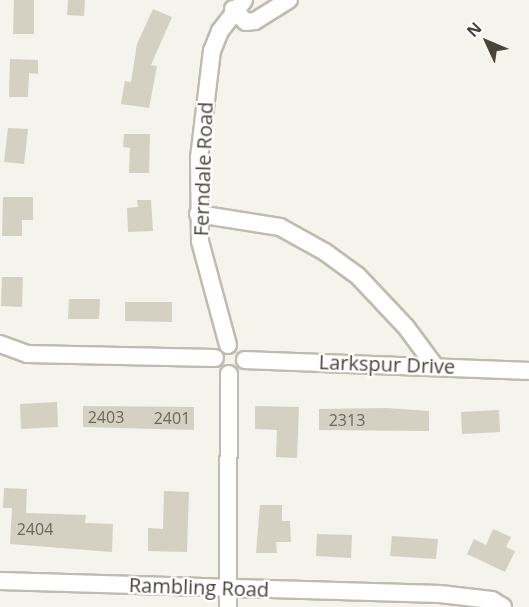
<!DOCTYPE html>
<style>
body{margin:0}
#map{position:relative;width:529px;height:607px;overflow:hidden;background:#f4f3ec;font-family:"Open Sans",sans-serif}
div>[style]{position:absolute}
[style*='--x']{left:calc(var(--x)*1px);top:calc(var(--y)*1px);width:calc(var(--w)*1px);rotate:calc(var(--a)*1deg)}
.building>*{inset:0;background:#d4d0c2}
.roads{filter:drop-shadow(2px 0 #bfbcaf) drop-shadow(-2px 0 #bfbcaf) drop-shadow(0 2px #bfbcaf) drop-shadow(0 -2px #bfbcaf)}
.minor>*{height:16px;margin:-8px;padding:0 8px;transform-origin:8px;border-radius:8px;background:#fff}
span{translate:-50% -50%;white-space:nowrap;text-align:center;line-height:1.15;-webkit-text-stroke:4.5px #fff;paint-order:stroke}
.number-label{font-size:16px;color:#6b675c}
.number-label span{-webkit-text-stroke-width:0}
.street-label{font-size:20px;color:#48443a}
.north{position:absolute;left:457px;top:12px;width:60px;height:60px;-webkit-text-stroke:4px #fff;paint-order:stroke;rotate:314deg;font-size:16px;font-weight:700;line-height:24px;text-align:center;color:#48443a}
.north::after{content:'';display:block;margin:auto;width:21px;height:27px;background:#48443a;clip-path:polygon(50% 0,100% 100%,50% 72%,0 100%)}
</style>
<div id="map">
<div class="building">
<i style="clip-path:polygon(14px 0,34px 0,34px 34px,13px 34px)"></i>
<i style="clip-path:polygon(68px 0,85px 0,84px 16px,67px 15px)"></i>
<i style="clip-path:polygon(153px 9px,172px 17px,151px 65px,157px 66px,149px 108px,121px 104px,125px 81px,131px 82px,137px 44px)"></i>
<i style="clip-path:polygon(10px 59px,38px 60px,38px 74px,29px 73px,28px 97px,9px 97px)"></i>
<i style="clip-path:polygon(8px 128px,28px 129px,24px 164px,4px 162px)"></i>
<i style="clip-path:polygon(124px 134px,150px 134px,149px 173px,129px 173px,130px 148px,123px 147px)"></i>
<i style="clip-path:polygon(3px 197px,33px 197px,33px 220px,22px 220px,22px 236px,2px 236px)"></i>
<i style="clip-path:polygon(137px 200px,151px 200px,153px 231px,128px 232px,127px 208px,138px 207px)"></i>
<i style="clip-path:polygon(2px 277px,23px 277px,22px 307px,1px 306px)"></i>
<i style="clip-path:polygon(69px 299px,100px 299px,99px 319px,68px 319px)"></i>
<i style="clip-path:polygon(125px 302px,172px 302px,172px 322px,125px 321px)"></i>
<i style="clip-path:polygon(57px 402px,58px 427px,21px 429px,20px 404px)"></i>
<i style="clip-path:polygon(83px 406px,194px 407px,194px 430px,83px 427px)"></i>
<i style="clip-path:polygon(255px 406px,299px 407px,297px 458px,276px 457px,277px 430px,255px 429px)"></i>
<i style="clip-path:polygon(387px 408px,429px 411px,429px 431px,319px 430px,319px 409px)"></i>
<i style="clip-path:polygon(499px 410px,500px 432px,462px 434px,461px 412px)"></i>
<i style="clip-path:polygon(4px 488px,27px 489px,26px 513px,86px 515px,85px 523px,113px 524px,112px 552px,10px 544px,12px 508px,3px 508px)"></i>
<i style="clip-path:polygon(164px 491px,189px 492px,187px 552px,148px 551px,148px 528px,163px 529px)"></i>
<i style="clip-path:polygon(260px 505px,282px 505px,282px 521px,290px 521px,291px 542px,276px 542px,277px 553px,256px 553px)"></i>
<i style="clip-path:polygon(493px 529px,511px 537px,506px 547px,515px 551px,505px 572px,467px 554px,474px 539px,486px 545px)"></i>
<i style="clip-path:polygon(317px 534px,352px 535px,351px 558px,316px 556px)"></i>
<i style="clip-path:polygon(392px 536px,438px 539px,436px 559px,390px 556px)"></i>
</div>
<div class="roads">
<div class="minor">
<i style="--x:233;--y:9;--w:18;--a:45"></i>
<i style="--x:246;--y:22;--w:9;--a:-6"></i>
<i style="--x:255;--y:21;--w:40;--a:-32"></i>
<i style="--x:198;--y:214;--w:83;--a:9"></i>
<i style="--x:280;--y:227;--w:51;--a:29.1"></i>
<i style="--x:325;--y:252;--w:39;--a:36"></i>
<i style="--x:357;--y:275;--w:71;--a:46.7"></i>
<i style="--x:406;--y:327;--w:47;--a:53.6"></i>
<i style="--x:0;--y:344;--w:29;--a:20"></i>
<i style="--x:27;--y:354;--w:188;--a:1.2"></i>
<i style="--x:228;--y:345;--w:108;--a:-105.1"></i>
<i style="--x:200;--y:241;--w:83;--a:-90.7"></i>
<i style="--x:199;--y:158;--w:108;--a:-83.1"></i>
<i style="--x:212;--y:51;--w:22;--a:-68"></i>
<i style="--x:220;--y:31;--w:39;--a:-52"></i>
<i style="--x:245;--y:360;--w:284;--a:2.2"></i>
<i style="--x:0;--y:581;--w:440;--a:1.7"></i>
<i style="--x:440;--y:594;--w:52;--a:6.6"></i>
<i style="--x:492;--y:600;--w:13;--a:32"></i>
<i style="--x:228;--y:607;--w:233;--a:-89.8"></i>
</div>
</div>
<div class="number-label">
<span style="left:106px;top:417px">2403</span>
<span style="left:172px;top:418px">2401</span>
<span style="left:347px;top:420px">2313</span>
<span style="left:35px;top:529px">2404</span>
</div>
<div class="street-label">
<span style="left:203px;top:169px;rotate:-88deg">Ferndale Road</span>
<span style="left:387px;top:364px;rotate:2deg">Larkspur Drive</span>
<span style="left:199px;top:587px;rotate:2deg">Rambling Road</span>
</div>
<div class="north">N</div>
</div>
